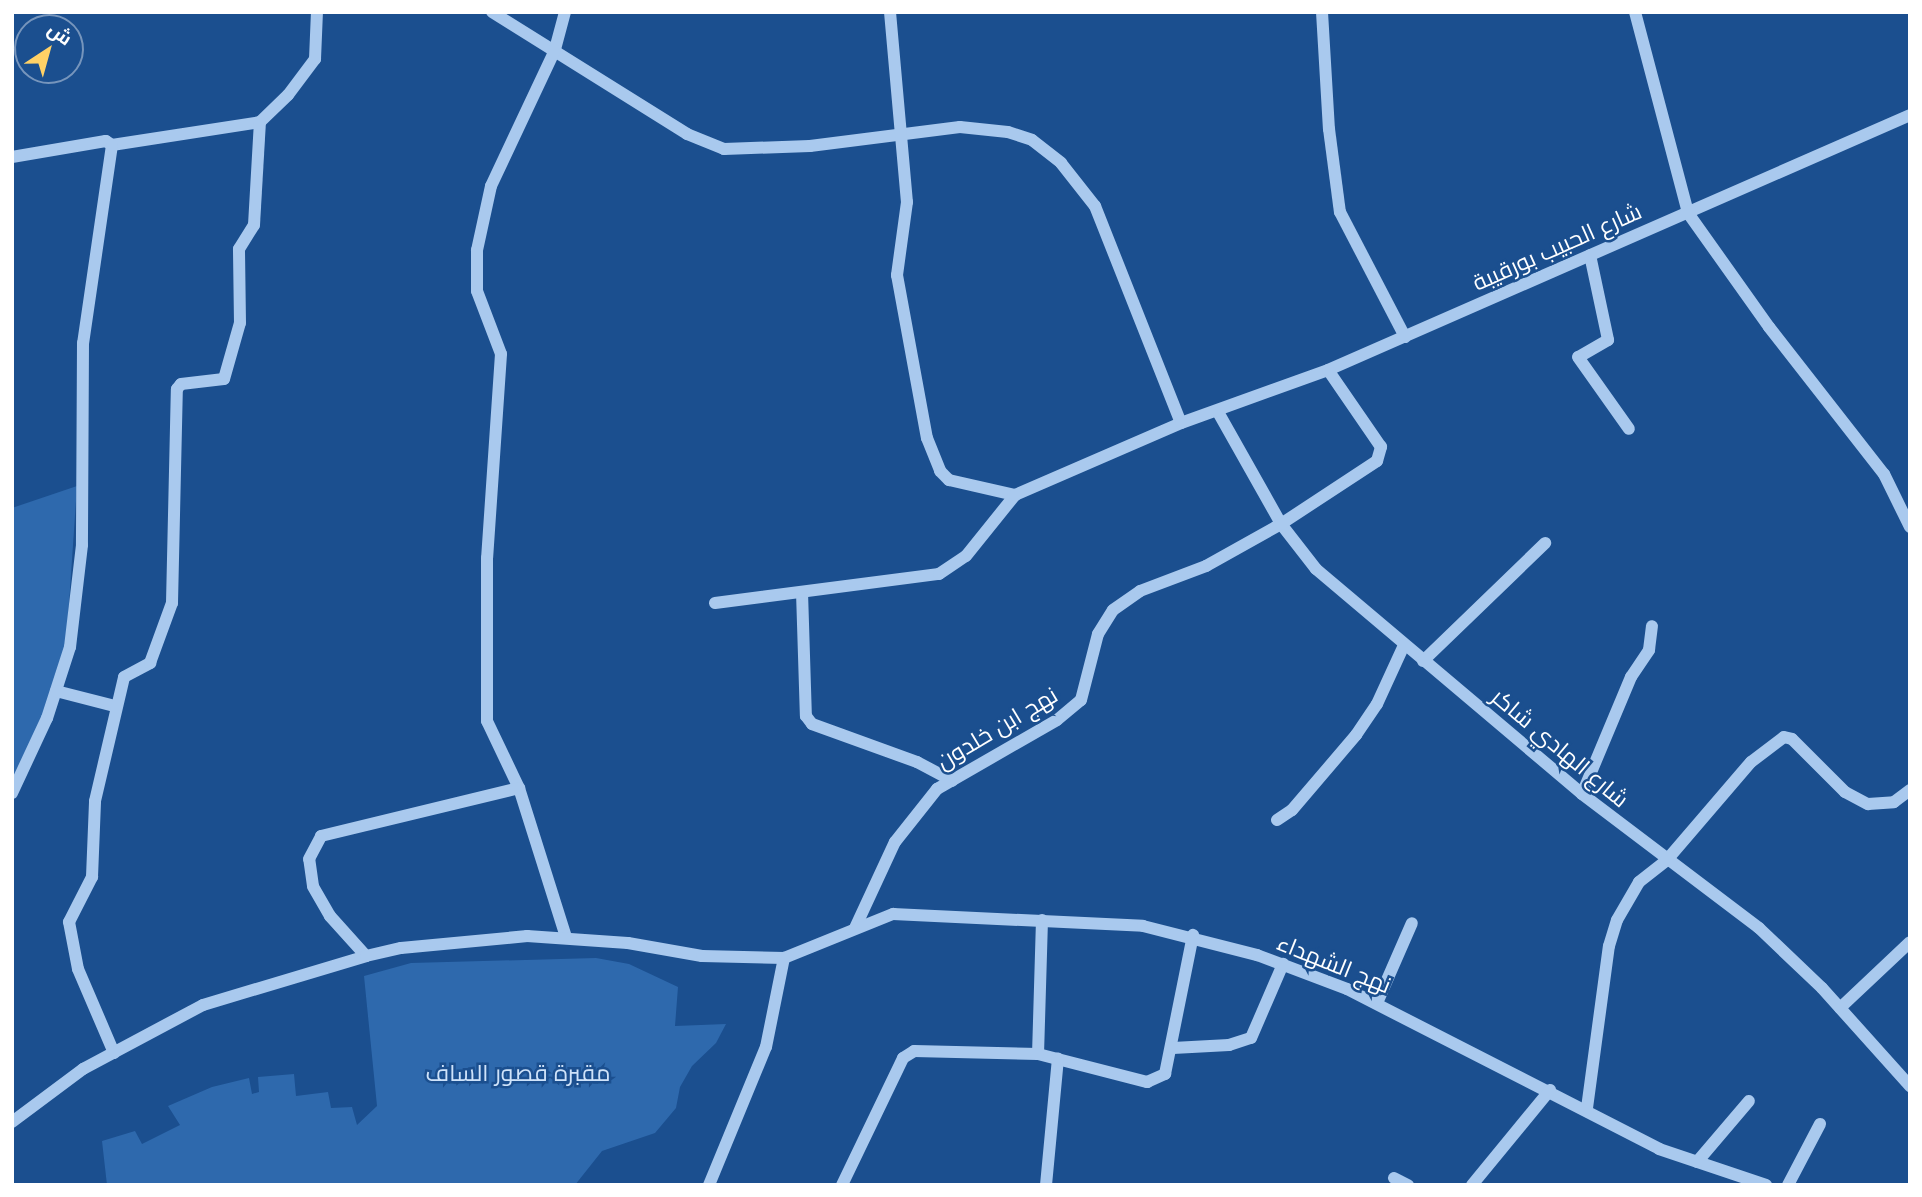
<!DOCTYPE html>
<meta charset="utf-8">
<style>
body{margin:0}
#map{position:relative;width:1922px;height:1197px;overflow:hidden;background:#1b4f8f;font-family:Quicksand,Cairo,sans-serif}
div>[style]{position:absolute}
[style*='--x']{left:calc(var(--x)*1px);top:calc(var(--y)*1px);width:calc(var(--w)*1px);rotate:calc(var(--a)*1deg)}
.green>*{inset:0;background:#2e69ad}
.minor>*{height:12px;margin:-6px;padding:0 6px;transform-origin:6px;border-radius:6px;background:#a9c9ee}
span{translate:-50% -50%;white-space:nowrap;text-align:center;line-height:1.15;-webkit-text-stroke:5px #1b4f8f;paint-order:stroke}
.street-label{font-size:23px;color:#fff}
.park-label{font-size:23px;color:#cfe3fa}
.frame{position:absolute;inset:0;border:14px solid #fff;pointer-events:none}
.north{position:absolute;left:14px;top:14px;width:70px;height:70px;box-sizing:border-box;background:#1b4f8f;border:2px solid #7695bc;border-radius:50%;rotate:36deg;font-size:19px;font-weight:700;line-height:28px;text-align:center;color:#fff}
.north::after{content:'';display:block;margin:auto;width:24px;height:32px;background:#ffd166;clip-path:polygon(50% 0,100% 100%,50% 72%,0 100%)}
</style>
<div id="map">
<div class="green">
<i style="clip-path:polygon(77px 486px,66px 648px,44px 718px,12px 785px,12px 508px)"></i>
<i style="clip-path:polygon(596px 958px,629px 964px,678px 987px,675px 1026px,726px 1024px,716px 1043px,692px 1066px,680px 1087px,676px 1108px,655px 1133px,602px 1151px,575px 1185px,107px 1185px,102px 1141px,135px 1131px,142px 1144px,180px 1125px,168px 1106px,212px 1087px,249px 1078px,252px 1094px,259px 1092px,258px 1077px,294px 1074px,296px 1096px,328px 1092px,331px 1108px,352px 1107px,357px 1125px,377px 1106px,364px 976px,411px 963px)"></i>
</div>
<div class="minor">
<i style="--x:492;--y:12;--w:230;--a:32"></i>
<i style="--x:687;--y:134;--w:40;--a:22"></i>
<i style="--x:724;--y:149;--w:86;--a:-2"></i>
<i style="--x:810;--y:146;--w:151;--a:-7.2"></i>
<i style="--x:960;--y:127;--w:48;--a:5.9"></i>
<i style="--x:1008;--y:132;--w:25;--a:18"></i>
<i style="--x:1032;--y:140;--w:37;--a:38"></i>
<i style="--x:1061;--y:163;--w:55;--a:51.7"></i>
<i style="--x:1095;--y:206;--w:233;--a:68.4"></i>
<i style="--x:565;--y:12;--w:39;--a:105"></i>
<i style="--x:555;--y:50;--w:150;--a:115.2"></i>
<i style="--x:491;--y:186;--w:66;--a:102.3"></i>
<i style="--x:477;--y:250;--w:41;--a:90"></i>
<i style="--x:477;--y:291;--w:67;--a:69.1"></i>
<i style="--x:501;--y:354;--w:204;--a:93.9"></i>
<i style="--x:487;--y:558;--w:163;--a:90"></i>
<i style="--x:487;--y:721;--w:74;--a:64.5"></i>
<i style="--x:519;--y:788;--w:156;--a:72.5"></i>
<i style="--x:890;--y:12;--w:191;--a:84.9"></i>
<i style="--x:907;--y:202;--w:74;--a:97.8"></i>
<i style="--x:897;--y:275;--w:166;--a:79.6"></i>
<i style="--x:927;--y:438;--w:35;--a:68"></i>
<i style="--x:940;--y:471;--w:13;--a:45"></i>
<i style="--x:949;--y:480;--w:68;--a:12.8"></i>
<i style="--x:1322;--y:12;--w:117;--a:86.6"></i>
<i style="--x:1329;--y:129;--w:84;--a:82.5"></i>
<i style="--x:1340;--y:212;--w:141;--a:62.5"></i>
<i style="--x:1635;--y:12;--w:208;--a:75.2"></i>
<i style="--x:1688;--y:213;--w:140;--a:54.6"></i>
<i style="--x:1769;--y:327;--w:187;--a:52"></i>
<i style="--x:1884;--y:474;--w:59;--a:63.9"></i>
<i style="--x:112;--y:145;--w:150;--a:-8.8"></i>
<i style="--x:260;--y:122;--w:39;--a:-44"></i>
<i style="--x:288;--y:95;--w:45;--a:-53.1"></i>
<i style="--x:315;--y:59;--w:47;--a:-87.6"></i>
<i style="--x:12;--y:157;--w:95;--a:-9.7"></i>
<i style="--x:106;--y:141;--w:7;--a:34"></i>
<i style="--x:112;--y:145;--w:200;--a:98.3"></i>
<i style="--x:83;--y:343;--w:202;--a:90.3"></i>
<i style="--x:82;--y:545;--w:103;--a:96.7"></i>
<i style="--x:70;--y:647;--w:75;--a:107.9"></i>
<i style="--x:47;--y:718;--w:83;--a:115"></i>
<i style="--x:1590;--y:255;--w:87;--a:78"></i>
<i style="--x:1608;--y:340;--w:34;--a:150"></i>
<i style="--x:1578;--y:357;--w:88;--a:54.7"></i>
<i style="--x:1218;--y:412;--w:129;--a:60.6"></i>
<i style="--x:1281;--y:524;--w:57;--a:52.1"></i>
<i style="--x:1316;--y:569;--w:348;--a:40.2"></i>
<i style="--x:1582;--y:794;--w:222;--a:37.1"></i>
<i style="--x:1759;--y:928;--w:87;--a:43.6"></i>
<i style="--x:1822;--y:988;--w:132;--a:48.1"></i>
<i style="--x:802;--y:592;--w:124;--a:88.2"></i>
<i style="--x:806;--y:716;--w:10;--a:53"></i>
<i style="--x:812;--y:724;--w:112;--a:19.9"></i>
<i style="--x:917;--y:762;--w:40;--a:28"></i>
<i style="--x:715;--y:603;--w:226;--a:-7.4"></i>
<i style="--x:939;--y:574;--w:32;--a:-34"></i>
<i style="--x:966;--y:556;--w:78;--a:-51.2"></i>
<i style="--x:1015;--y:495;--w:181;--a:-23.4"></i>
<i style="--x:1181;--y:423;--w:156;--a:-19.8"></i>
<i style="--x:1328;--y:370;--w:635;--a:-23.66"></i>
<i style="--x:1423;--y:661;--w:170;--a:-44"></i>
<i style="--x:56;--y:691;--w:61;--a:14.3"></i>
<i style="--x:1582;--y:794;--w:127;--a:-67.3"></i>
<i style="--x:1631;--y:677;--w:32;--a:-56"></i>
<i style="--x:1649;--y:650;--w:24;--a:-83"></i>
<i style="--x:1277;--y:820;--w:18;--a:-34"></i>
<i style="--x:1292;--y:810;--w:99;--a:-49.5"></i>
<i style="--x:1356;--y:735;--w:37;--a:-56"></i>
<i style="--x:1377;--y:704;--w:65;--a:-65.4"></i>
<i style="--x:1042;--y:920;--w:134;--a:91.7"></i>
<i style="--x:1038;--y:1054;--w:113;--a:14.4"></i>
<i style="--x:1147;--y:1082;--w:20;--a:-24"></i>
<i style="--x:1165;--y:1074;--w:142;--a:-78.6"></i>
<i style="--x:855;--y:928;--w:95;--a:-65.1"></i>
<i style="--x:895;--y:842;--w:68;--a:-51.6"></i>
<i style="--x:937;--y:789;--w:138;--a:-29.9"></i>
<i style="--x:1057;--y:720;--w:31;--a:-40"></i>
<i style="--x:1081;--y:700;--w:68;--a:-75.6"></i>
<i style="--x:1098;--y:634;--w:28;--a:-58"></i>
<i style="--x:1113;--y:610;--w:33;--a:-35"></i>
<i style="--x:1140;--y:591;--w:71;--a:-20.7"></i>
<i style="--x:1206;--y:566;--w:86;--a:-29.2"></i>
<i style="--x:1281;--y:524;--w:115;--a:-33.3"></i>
<i style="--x:1377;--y:461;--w:15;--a:-74"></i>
<i style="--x:1381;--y:447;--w:93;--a:-124.5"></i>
<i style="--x:366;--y:956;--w:54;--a:-132"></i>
<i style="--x:330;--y:916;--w:34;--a:-120"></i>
<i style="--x:313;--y:886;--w:27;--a:-98"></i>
<i style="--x:309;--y:859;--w:26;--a:-62"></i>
<i style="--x:321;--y:836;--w:204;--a:-13.6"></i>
<i style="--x:1377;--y:1003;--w:87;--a:-66.4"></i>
<i style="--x:1840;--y:1008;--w:96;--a:-43.3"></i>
<i style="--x:1173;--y:1048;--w:56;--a:-3.1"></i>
<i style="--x:1229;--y:1045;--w:23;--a:-18"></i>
<i style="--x:1251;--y:1038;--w:81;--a:-66.6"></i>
<i style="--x:114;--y:1053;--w:91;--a:-113.2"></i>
<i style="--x:78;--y:969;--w:48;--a:-100.8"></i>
<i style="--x:69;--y:922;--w:51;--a:-62.9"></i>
<i style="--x:92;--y:877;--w:76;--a:-87.7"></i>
<i style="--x:95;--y:801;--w:127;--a:-76.8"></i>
<i style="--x:124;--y:677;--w:30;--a:-28"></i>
<i style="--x:150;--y:663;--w:64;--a:-69.9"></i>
<i style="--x:172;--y:603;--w:214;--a:-88.7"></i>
<i style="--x:177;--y:389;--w:6;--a:-51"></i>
<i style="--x:181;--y:384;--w:43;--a:-6.6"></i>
<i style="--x:224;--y:379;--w:58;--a:-74.1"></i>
<i style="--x:240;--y:323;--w:74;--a:-90.8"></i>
<i style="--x:239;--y:249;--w:28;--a:-58"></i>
<i style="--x:254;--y:225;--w:103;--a:-86.7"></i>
<i style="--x:1587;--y:1108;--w:163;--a:-82.3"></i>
<i style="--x:1609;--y:946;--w:27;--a:-73"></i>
<i style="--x:1617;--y:920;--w:44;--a:-59.9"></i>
<i style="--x:1639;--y:882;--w:34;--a:-38"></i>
<i style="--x:1666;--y:861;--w:130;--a:-49.4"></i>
<i style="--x:1751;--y:762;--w:41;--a:-37.1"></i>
<i style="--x:1784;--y:737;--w:8;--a:14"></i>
<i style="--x:1792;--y:739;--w:75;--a:45"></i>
<i style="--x:1845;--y:792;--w:26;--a:28"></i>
<i style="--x:1868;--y:804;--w:26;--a:-4"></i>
<i style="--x:1894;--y:802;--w:20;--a:-37"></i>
<i style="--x:12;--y:1122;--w:89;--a:-36.7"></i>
<i style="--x:83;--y:1069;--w:136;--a:-28.1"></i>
<i style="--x:203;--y:1005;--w:170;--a:-16.7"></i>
<i style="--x:366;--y:956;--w:36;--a:-13"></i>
<i style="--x:401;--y:948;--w:127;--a:-5.4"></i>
<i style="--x:527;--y:936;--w:101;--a:4"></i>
<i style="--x:628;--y:943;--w:75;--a:10"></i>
<i style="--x:702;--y:956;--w:82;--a:1.4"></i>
<i style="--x:784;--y:958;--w:118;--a:-22"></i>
<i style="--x:893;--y:914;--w:250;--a:2.7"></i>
<i style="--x:1143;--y:926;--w:118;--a:14.3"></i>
<i style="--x:1257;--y:955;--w:96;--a:20.7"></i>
<i style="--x:1347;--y:989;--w:351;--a:27.1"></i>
<i style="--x:1659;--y:1149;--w:113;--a:18.6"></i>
<i style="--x:1697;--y:1162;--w:80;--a:-49.6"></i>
<i style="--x:1394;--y:1178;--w:16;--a:27"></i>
<i style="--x:709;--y:1185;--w:149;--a:-67.6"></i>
<i style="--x:766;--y:1047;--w:91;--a:-78.6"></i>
<i style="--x:842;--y:1185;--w:141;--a:-64.3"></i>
<i style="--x:903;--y:1058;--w:13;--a:-32"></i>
<i style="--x:914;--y:1051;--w:124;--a:1.4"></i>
<i style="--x:1046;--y:1185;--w:127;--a:-84.6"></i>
<i style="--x:1472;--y:1185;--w:123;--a:-50.6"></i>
<i style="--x:1788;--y:1185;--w:69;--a:-62.3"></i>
</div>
<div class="street-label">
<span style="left:1557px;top:247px;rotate:-24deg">شارع الحبيب بورقيبة</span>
<span style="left:997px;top:728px;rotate:-31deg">نهج ابن خلدون</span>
<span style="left:1560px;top:748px;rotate:40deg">شارع الهادي شاكر</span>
<span style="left:1334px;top:964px;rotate:22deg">نهج الشهداء</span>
</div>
<div class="park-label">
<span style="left:518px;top:1073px">مقبرة قصور الساف</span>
</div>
<div class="frame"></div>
<div class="north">ش</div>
</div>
